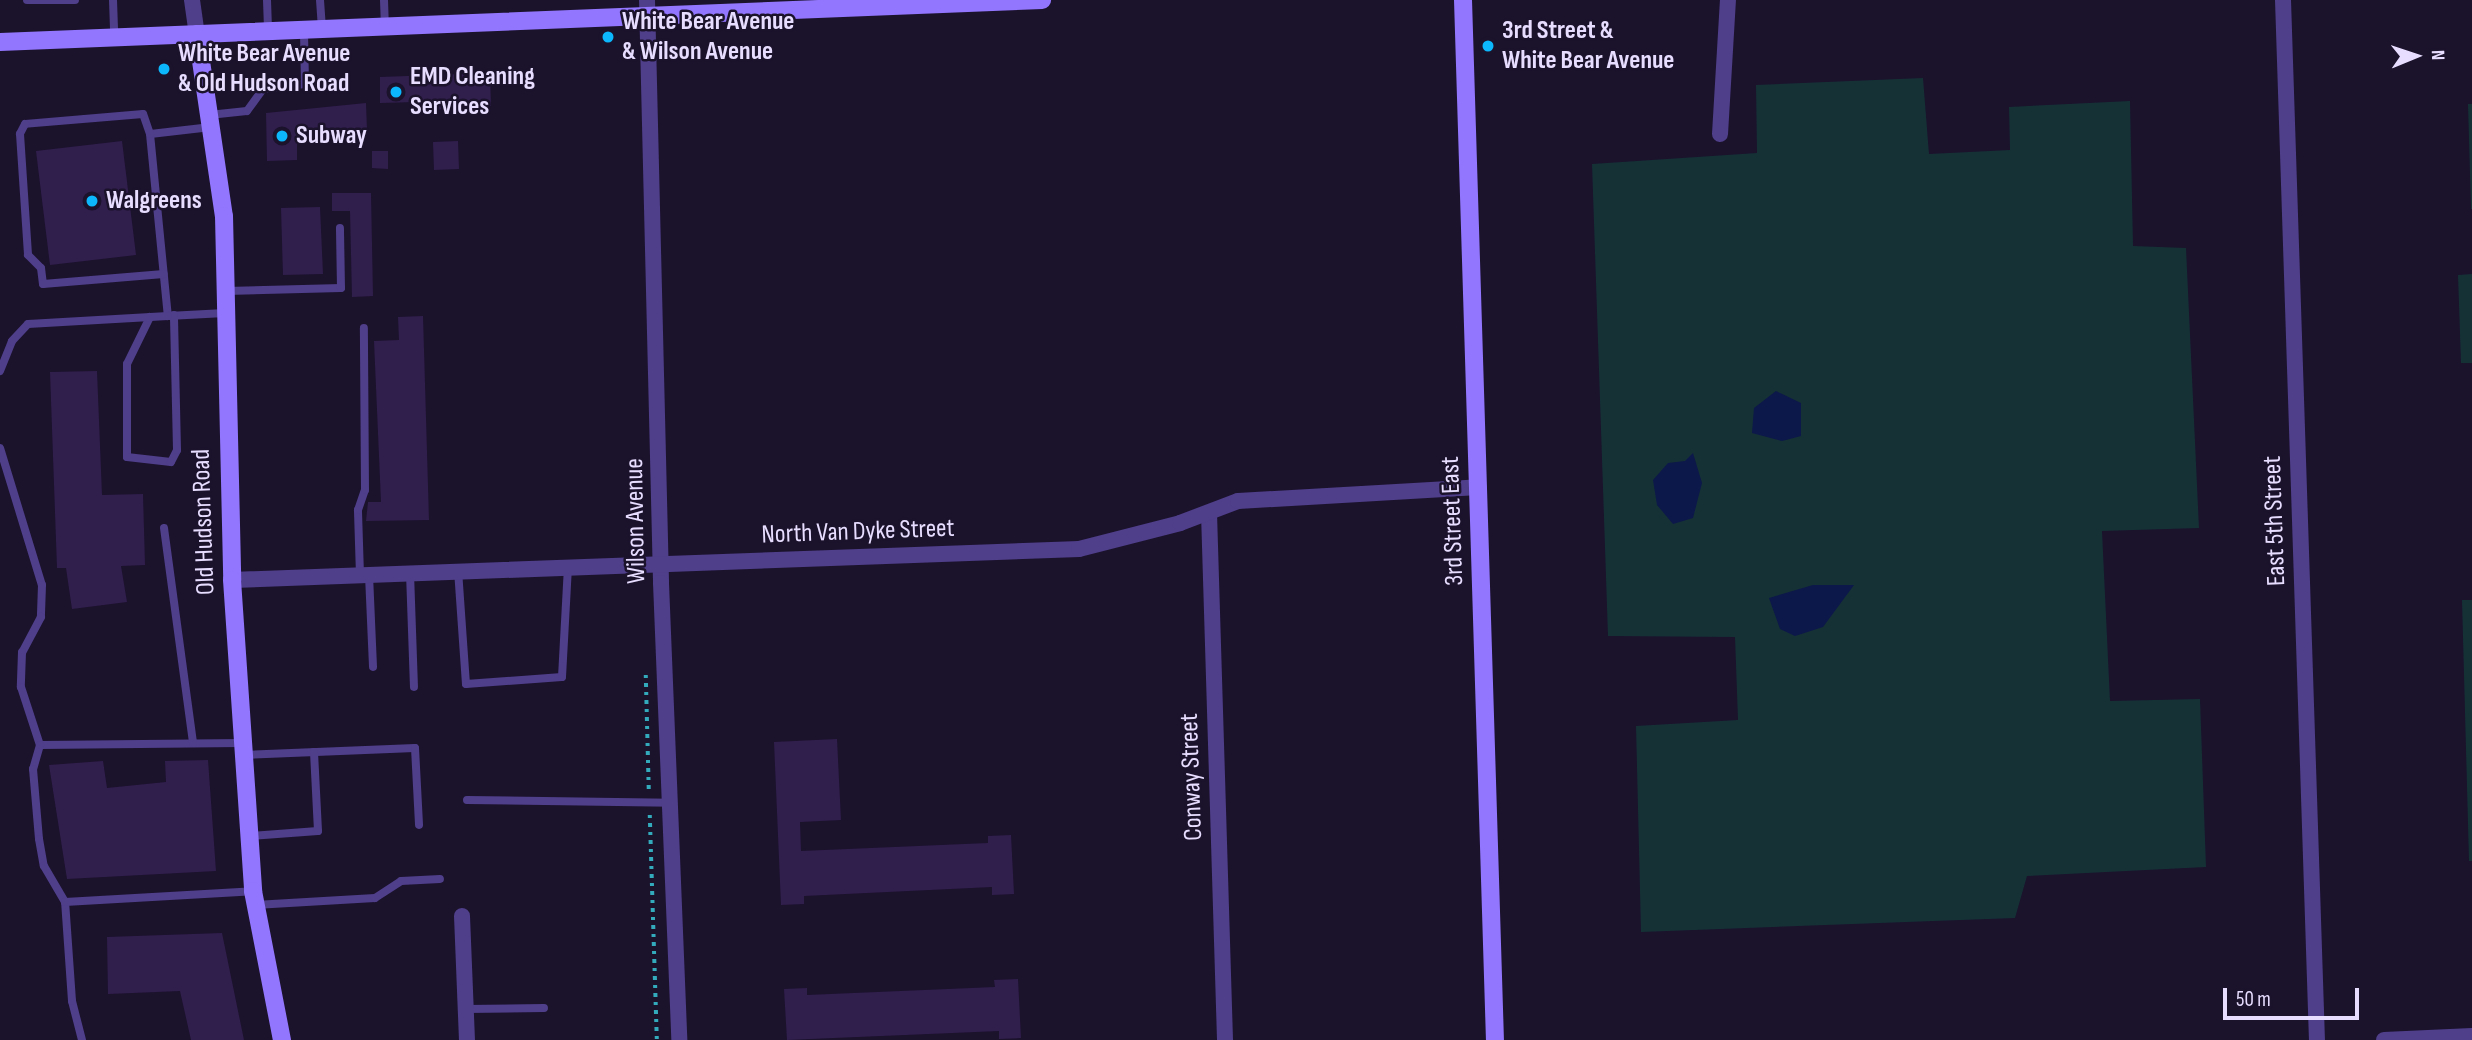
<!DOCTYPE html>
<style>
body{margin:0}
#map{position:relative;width:2472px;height:1040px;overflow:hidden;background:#1b122c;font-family:"Sofia Sans Condensed",sans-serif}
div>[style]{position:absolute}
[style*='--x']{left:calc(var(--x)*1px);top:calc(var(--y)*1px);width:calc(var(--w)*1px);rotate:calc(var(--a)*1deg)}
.green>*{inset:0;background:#153136}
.water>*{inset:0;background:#0c174a}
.building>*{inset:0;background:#301e4c}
.path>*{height:3.5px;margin-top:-1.75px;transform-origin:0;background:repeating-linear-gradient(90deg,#33abbd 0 3.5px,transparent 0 8.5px)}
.lane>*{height:8px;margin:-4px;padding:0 4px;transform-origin:4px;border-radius:4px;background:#4f3e8a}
.street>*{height:16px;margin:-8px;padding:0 8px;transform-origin:8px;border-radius:8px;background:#4f3e8a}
.secondary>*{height:18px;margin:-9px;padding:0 9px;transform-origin:9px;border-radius:9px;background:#9276fd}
.dots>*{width:19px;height:19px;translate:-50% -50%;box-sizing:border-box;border:4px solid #1b122c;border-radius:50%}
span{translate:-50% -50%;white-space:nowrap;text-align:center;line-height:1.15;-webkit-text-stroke:5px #1b122c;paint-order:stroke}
.poi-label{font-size:26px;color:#e7ddfe;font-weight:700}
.left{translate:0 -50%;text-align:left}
.street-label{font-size:26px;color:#e7ddfe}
.north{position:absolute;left:2381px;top:21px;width:70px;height:70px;-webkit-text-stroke:5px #1b122c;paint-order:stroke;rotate:88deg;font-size:19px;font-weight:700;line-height:28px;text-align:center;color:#e7ddfe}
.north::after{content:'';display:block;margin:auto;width:24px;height:32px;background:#e7ddfe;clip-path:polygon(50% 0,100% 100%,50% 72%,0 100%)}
.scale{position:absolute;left:2223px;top:988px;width:136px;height:32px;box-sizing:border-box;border:4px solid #e7ddfe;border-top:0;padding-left:9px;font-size:21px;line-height:24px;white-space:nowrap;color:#e7ddfe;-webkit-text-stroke:5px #1b122c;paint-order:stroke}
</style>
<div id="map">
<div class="green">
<i style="clip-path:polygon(1923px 78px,1929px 154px,2010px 150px,2009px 107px,2130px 101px,2133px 246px,2186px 248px,2199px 528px,2102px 531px,2110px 701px,2200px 699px,2206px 867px,2027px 876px,2015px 918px,1641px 932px,1636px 726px,1738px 720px,1735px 637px,1608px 636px,1592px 164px,1757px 153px,1756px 85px)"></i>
<i style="clip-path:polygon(2468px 104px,2472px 104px,2472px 209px,2471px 209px)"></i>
<i style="clip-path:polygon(2472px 274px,2472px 363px,2461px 363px,2458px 275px)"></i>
<i style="clip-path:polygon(2462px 600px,2472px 600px,2472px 861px,2469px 861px)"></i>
</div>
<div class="water">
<i style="clip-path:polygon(1776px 391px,1801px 403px,1801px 436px,1782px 441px,1752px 433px,1754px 408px)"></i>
<i style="clip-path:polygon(1693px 453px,1702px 483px,1693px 518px,1673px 524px,1657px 505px,1653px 480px,1668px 463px,1685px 461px)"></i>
<i style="clip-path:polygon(1813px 585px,1854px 585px,1823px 627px,1795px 636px,1780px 629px,1769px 598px)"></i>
</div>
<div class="building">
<i style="clip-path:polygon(490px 73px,491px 106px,418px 111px,417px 102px,380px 103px,380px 77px)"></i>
<i style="clip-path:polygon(366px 103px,367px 130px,297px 133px,297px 160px,267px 161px,266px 113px)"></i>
<i style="clip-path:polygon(122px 141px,136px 255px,50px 265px,36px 151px)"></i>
<i style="clip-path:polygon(458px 141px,459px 169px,434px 170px,433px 142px)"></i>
<i style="clip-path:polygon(372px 151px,388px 151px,388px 169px,372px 168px)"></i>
<i style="clip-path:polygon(332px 193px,371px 193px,373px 296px,352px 297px,350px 211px,332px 211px)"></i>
<i style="clip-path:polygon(320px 207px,323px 274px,283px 275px,281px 208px)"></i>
<i style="clip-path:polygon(423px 316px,429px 520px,366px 521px,368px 502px,381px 502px,374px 341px,399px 340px,398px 317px)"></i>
<i style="clip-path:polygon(97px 371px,102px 495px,143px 494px,145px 565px,121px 566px,127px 602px,72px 609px,66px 568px,57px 568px,50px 372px)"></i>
<i style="clip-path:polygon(837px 739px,841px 820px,800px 822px,801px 851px,988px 843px,988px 836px,1011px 835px,1014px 894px,992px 895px,992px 887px,804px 896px,804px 904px,781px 905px,774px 742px)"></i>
<i style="clip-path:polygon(208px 760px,216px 871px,67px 879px,49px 765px,103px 761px,107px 788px,166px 782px,165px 761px)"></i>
<i style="clip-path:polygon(222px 933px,244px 1040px,191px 1040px,180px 991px,108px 994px,107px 937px)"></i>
<i style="clip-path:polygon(1018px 979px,1021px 1038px,999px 1039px,999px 1031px,787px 1040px,784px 989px,807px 988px,807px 995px,995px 987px,994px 980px)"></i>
</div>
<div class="path">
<i style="--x:646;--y:675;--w:115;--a:88.5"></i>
<i style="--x:650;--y:815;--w:225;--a:88.2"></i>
</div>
<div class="lane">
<i style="--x:27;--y:0;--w:48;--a:0"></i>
<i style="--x:113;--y:0;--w:37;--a:88"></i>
<i style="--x:267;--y:0;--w:31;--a:88"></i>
<i style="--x:320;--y:0;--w:28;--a:86"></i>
<i style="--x:384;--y:0;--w:26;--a:88"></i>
<i style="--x:209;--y:115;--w:38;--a:-6"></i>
<i style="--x:247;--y:111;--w:27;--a:-54"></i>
<i style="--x:263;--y:89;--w:42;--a:-6.8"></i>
<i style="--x:305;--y:84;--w:54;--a:-91.1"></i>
<i style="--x:211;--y:127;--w:61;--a:173.5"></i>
<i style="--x:150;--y:134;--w:183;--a:84.4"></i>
<i style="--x:168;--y:316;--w:57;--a:-3"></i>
<i style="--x:150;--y:134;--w:21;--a:-109"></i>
<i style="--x:143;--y:114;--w:118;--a:175.2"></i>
<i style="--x:25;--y:124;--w:11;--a:117"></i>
<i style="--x:20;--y:134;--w:121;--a:86.2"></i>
<i style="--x:28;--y:255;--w:18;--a:45"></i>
<i style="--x:41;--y:268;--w:16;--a:83"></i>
<i style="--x:43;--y:284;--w:121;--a:-4.7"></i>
<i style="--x:226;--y:291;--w:115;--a:-1.5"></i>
<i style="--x:341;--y:288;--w:60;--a:-91"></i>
<i style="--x:150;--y:317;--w:52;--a:116.1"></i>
<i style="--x:127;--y:364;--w:93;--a:90"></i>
<i style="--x:127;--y:457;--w:44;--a:6.5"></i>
<i style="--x:171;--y:462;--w:13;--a:-63"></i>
<i style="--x:177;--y:450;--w:135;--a:-91.3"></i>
<i style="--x:0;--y:371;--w:32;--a:-68"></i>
<i style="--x:12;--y:341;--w:23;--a:-47"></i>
<i style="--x:28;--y:324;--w:140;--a:-3.3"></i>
<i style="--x:0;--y:448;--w:143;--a:73"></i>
<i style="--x:42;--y:585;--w:32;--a:92"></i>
<i style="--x:41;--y:617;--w:40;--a:118"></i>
<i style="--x:22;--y:652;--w:35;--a:92"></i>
<i style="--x:21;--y:687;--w:61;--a:71.9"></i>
<i style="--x:40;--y:745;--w:202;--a:-0.6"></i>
<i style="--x:164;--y:528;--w:217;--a:82.3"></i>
<i style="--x:458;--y:570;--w:114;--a:86"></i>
<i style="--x:466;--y:684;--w:96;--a:-4.2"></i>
<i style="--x:562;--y:677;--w:112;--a:-86.9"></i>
<i style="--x:410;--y:573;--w:114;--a:88"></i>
<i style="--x:360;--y:575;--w:65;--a:-91.8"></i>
<i style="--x:358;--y:510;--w:21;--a:-71"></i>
<i style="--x:365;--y:490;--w:162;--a:-90.4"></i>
<i style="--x:369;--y:575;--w:92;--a:87.5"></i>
<i style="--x:40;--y:745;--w:25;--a:106"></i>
<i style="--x:33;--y:769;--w:70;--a:85.1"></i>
<i style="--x:39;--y:839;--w:27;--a:80"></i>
<i style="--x:44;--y:866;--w:42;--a:59.7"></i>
<i style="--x:243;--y:755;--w:172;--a:-2.3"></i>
<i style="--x:415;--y:748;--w:77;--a:87"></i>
<i style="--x:467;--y:800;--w:204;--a:0.8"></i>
<i style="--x:250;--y:836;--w:68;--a:-4.2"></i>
<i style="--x:318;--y:831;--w:79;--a:-92.9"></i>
<i style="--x:255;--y:905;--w:120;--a:-3.3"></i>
<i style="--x:375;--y:898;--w:31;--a:-33"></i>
<i style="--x:401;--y:881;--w:39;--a:-3"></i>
<i style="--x:466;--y:1009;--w:78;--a:-0.7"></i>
<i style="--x:82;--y:1040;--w:40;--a:-104.4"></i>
<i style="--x:72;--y:1001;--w:99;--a:-94"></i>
<i style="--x:65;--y:902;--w:188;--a:-3.3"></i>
</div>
<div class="street">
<i style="--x:192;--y:0;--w:34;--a:82"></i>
<i style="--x:647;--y:0;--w:583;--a:88.62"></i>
<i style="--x:661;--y:583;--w:457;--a:87.7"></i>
<i style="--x:2283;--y:0;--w:1041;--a:88.13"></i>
<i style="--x:1720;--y:134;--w:134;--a:-86.6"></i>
<i style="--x:1209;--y:513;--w:527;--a:88.26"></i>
<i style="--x:232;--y:580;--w:848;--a:-2.1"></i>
<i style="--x:1079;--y:549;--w:104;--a:-14.4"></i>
<i style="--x:1180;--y:523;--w:62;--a:-20.8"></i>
<i style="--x:1238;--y:501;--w:241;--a:-3.3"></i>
<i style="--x:462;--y:916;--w:124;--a:87.7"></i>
<i style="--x:2384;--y:1040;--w:88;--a:-2.6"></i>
</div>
<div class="secondary">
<i style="--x:1463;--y:0;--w:1040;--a:88.24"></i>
<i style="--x:197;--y:34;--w:184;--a:81.6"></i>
<i style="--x:224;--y:216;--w:364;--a:88.7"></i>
<i style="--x:232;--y:580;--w:312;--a:86.1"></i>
<i style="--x:253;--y:891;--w:152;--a:79"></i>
<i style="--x:0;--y:42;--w:1043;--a:-2.31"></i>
</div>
<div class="dots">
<i style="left:608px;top:37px;background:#0cb7fb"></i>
<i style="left:1488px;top:46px;background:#0cb7fb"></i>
<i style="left:164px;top:69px;background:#0cb7fb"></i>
<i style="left:396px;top:92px;background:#0cb7fb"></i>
<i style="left:282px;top:136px;background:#0cb7fb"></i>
<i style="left:92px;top:201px;background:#0cb7fb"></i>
</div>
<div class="poi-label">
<span class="left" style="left:622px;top:37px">White Bear Avenue<br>&amp; Wilson Avenue</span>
<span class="left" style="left:1502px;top:46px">3rd Street &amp;<br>White Bear Avenue</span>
<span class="left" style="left:178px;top:69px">White Bear Avenue<br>&amp; Old Hudson Road</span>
<span class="left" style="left:410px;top:92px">EMD Cleaning<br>Services</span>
<span class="left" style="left:296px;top:136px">Subway</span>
<span class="left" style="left:106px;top:201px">Walgreens</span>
</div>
<div class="street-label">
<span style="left:636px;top:521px;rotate:-91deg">Wilson Avenue</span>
<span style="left:1453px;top:521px;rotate:-92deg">3rd Street East</span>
<span style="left:2275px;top:521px;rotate:-92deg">East 5th Street</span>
<span style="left:204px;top:522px;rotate:-92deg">Old Hudson Road</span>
<span style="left:858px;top:532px;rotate:-2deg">North Van Dyke Street</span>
<span style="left:1192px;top:777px;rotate:-92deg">Conway Street</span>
</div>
<div class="north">N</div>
<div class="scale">50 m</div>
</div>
